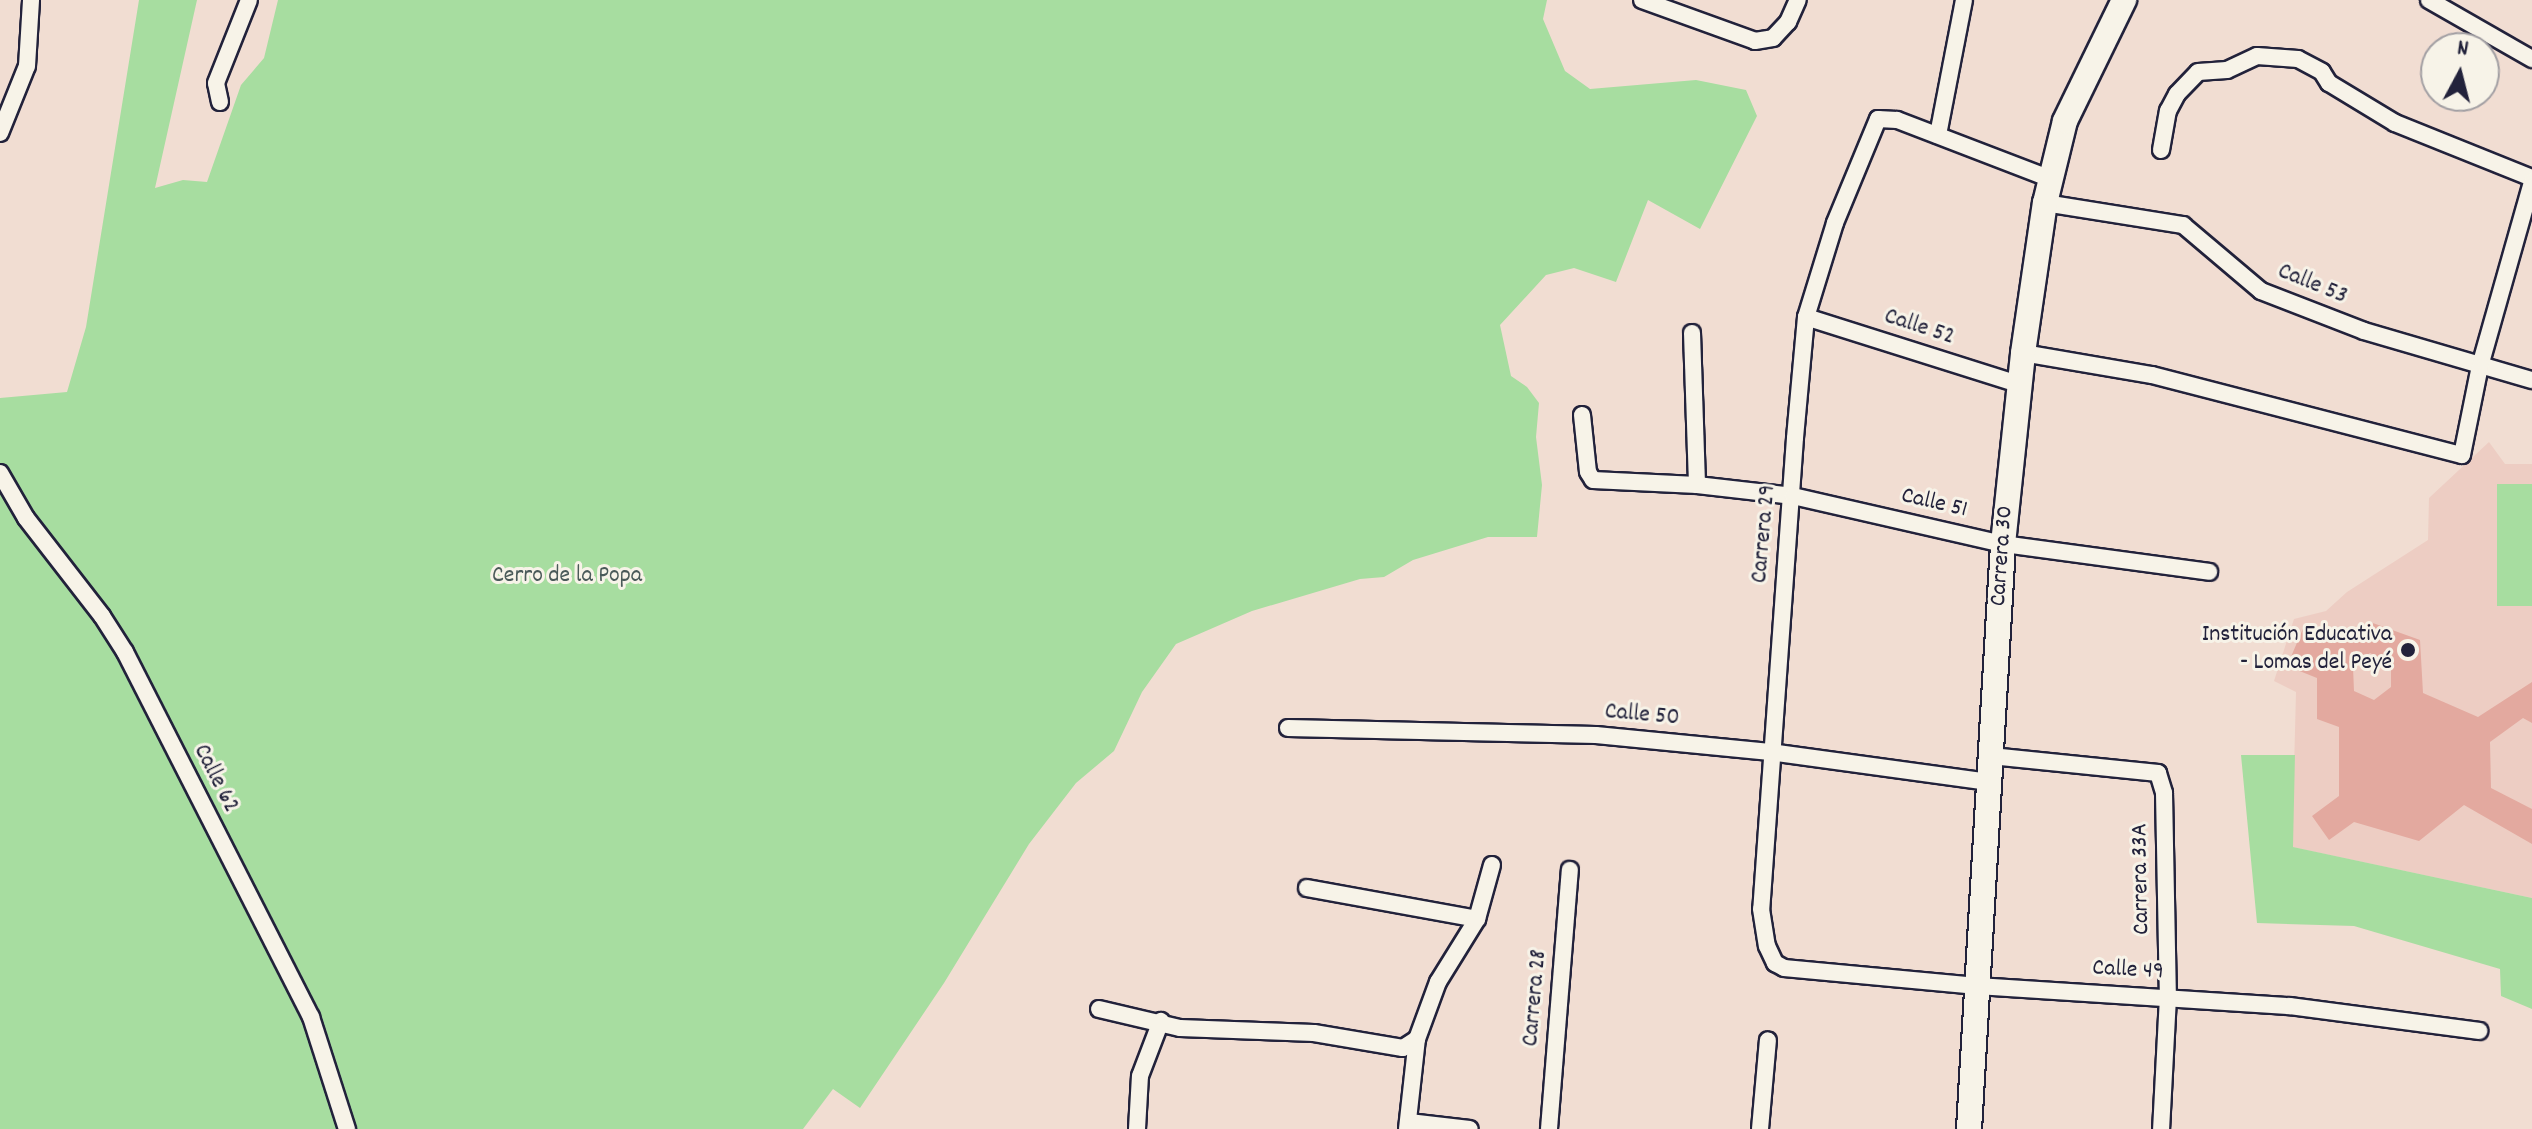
<!DOCTYPE html>
<meta charset="utf-8">
<style>
body{margin:0}
#map{position:relative;width:2532px;height:1129px;overflow:hidden;background:#f1ddd2;font-family:Dekko,sans-serif}
div>[style]{position:absolute}
[style*='--x']{left:calc(var(--x)*1px);top:calc(var(--y)*1px);width:calc(var(--w)*1px);rotate:calc(var(--a)*1deg)}
.built>*{inset:0;background:#edcdc3}
.green>*{inset:0;background:#a7dda0}
.building>*{inset:0;background:#e3a99f}
.roads{filter:drop-shadow(2px 0 #22223b) drop-shadow(-2px 0 #22223b) drop-shadow(0 2px #22223b) drop-shadow(0 -2px #22223b)}
.street>*{height:16px;margin:-8px;padding:0 8px;transform-origin:8px;border-radius:8px;background:#f7f3e8}
.secondary>*{height:24px;margin:-12px;padding:0 12px;transform-origin:12px;border-radius:12px;background:#f7f3e8}
.dots>*{width:22px;height:22px;translate:-50% -50%;box-sizing:border-box;border:4px solid #f7f3e8;border-radius:50%}
span{translate:-50% -50%;white-space:nowrap;text-align:center;line-height:1.15;-webkit-text-stroke:6px #f7f3e8;paint-order:stroke}
.street-label{font-size:24px;color:#22223b}
.park-label{font-size:24px;color:#4a5a59}
.poi-label{font-size:24px;color:#22223b}
.right{translate:-100% -50%;text-align:right}
.north{position:absolute;left:2420px;top:32px;width:80px;height:80px;box-sizing:border-box;background:#f7f3e8;border:2px solid #a29fa3;border-radius:50%;rotate:7deg;font-size:22px;font-weight:700;line-height:32px;text-align:center;color:#22223b}
.north::after{content:'';display:block;margin:auto;width:28px;height:36px;background:#22223b;clip-path:polygon(50% 0,100% 100%,50% 72%,0 100%)}
</style>
<div id="map">
<div class="built">
<i style="clip-path:polygon(2489px 442px,2505px 464px,2532px 464px,2532px 898px,2292px 847px,2296px 692px,2274px 681px,2294px 619px,2326px 611px,2347px 592px,2428px 540px,2429px 498px)"></i>
</div>
<div class="green">
<i style="clip-path:polygon(139px 0,197px 0,155px 188px,183px 180px,207px 182px,241px 85px,264px 58px,278px 0,1547px 0,1543px 19px,1565px 71px,1590px 89px,1696px 80px,1746px 90px,1757px 116px,1700px 229px,1648px 200px,1616px 282px,1574px 268px,1546px 275px,1500px 325px,1511px 376px,1527px 387px,1539px 403px,1536px 437px,1542px 485px,1537px 537px,1488px 537px,1413px 560px,1384px 577px,1360px 579px,1252px 611px,1176px 644px,1142px 692px,1114px 751px,1076px 783px,1029px 844px,944px 983px,860px 1108px,833px 1089px,803px 1129px,0 1129px,0 398px,67px 392px,86px 327px)"></i>
<i style="clip-path:polygon(2497px 484px,2532px 484px,2532px 606px,2497px 606px)"></i>
<i style="clip-path:polygon(2241px 755px,2295px 755px,2293px 847px,2532px 898px,2532px 1009px,2501px 996px,2500px 969px,2354px 926px,2257px 923px)"></i>
</div>
<div class="building">
<i style="clip-path:polygon(evenodd,2370px 622px,2420px 640px,2423px 693px,2478px 717px,2532px 682px,2532px 723px,2523px 718px,2490px 742px,2491px 788px,2532px 809px,2532px 844px,2464px 805px,2419px 841px,2354px 822px,2329px 840px,2312px 816px,2339px 796px,2339px 727px,2317px 719px,2317px 678px,2287px 666px,2305px 624px,2341px 640px,2370px 622px,2370px 653px,2391px 664px,2391px 687px,2374px 700px,2354px 691px,2353px 667px,2370px 653px)"></i>
</div>
<div class="roads">
<div class="street">
<i style="--x:1642;--y:0;--w:120;--a:19.9"></i>
<i style="--x:1755;--y:41;--w:18;--a:-9"></i>
<i style="--x:1773;--y:38;--w:22;--a:-47"></i>
<i style="--x:1788;--y:22;--w:24;--a:-66"></i>
<i style="--x:2429;--y:0;--w:119;--a:29.8"></i>
<i style="--x:220;--y:102;--w:19;--a:-102"></i>
<i style="--x:216;--y:83;--w:89;--a:-68.3"></i>
<i style="--x:0;--y:133;--w:72;--a:-68.1"></i>
<i style="--x:27;--y:66;--w:66;--a:-86.5"></i>
<i style="--x:1938;--y:135;--w:137;--a:-79.1"></i>
<i style="--x:2161;--y:150;--w:40;--a:-80"></i>
<i style="--x:2168;--y:111;--w:19;--a:-62"></i>
<i style="--x:2177;--y:94;--w:30;--a:-46"></i>
<i style="--x:2198;--y:72;--w:29;--a:-4"></i>
<i style="--x:2227;--y:70;--w:33;--a:-25"></i>
<i style="--x:2257;--y:56;--w:41;--a:4.2"></i>
<i style="--x:2298;--y:59;--w:27;--a:28"></i>
<i style="--x:2322;--y:72;--w:13;--a:58"></i>
<i style="--x:2329;--y:83;--w:77;--a:31.2"></i>
<i style="--x:2395;--y:123;--w:148;--a:21.9"></i>
<i style="--x:2051;--y:179;--w:165;--a:-159"></i>
<i style="--x:1897;--y:120;--w:19;--a:-177"></i>
<i style="--x:1878;--y:119;--w:113;--a:112.5"></i>
<i style="--x:1835;--y:223;--w:98;--a:107.1"></i>
<i style="--x:1806;--y:317;--w:121;--a:95.2"></i>
<i style="--x:1795;--y:438;--w:472;--a:94.1"></i>
<i style="--x:1761;--y:909;--w:37;--a:81"></i>
<i style="--x:1767;--y:946;--w:19;--a:65"></i>
<i style="--x:1775;--y:963;--w:10;--a:29"></i>
<i style="--x:1784;--y:968;--w:194;--a:5.3"></i>
<i style="--x:1977;--y:986;--w:314;--a:3.7"></i>
<i style="--x:2290;--y:1006;--w:191;--a:7.5"></i>
<i style="--x:2045;--y:203;--w:140;--a:9.1"></i>
<i style="--x:2183;--y:225;--w:102;--a:40.2"></i>
<i style="--x:2261;--y:291;--w:110;--a:21.2"></i>
<i style="--x:2364;--y:331;--w:175;--a:16.3"></i>
<i style="--x:1806;--y:317;--w:222;--a:17.5"></i>
<i style="--x:1692;--y:333;--w:152;--a:88.1"></i>
<i style="--x:2023;--y:353;--w:131;--a:9.7"></i>
<i style="--x:2152;--y:375;--w:320;--a:14.5"></i>
<i style="--x:2462;--y:455;--w:91;--a:-78.6"></i>
<i style="--x:2480;--y:366;--w:191;--a:-74.2"></i>
<i style="--x:1582;--y:415;--w:57;--a:84"></i>
<i style="--x:1588;--y:472;--w:9;--a:58"></i>
<i style="--x:1593;--y:480;--w:104;--a:2.8"></i>
<i style="--x:1697;--y:485;--w:97;--a:6.5"></i>
<i style="--x:1793;--y:496;--w:215;--a:12.9"></i>
<i style="--x:2003;--y:544;--w:208;--a:7.7"></i>
<i style="--x:0;--y:473;--w:52;--a:60"></i>
<i style="--x:26;--y:518;--w:124;--a:52.2"></i>
<i style="--x:102;--y:616;--w:43;--a:57.4"></i>
<i style="--x:125;--y:652;--w:410;--a:63"></i>
<i style="--x:311;--y:1017;--w:118;--a:72.2"></i>
<i style="--x:1288;--y:728;--w:308;--a:1.3"></i>
<i style="--x:1596;--y:735;--w:175;--a:5.6"></i>
<i style="--x:1770;--y:752;--w:221;--a:7.8"></i>
<i style="--x:1991;--y:756;--w:168;--a:5.8"></i>
<i style="--x:2158;--y:773;--w:21;--a:73"></i>
<i style="--x:2164;--y:793;--w:204;--a:88.9"></i>
<i style="--x:2168;--y:997;--w:132;--a:93"></i>
<i style="--x:1307;--y:888;--w:173;--a:10.3"></i>
<i style="--x:1099;--y:1009;--w:83;--a:13.2"></i>
<i style="--x:1180;--y:1028;--w:134;--a:2.1"></i>
<i style="--x:1314;--y:1033;--w:90;--a:9.6"></i>
<i style="--x:1403;--y:1048;--w:17;--a:-33"></i>
<i style="--x:1409;--y:1122;--w:61;--a:6.5"></i>
<i style="--x:1137;--y:1129;--w:53;--a:-86.8"></i>
<i style="--x:1140;--y:1076;--w:59;--a:-69.1"></i>
<i style="--x:1407;--y:1129;--w:91;--a:-83.7"></i>
<i style="--x:1417;--y:1039;--w:61;--a:-69.8"></i>
<i style="--x:1438;--y:982;--w:74;--a:-58.2"></i>
<i style="--x:1477;--y:919;--w:56;--a:-74.5"></i>
<i style="--x:1549;--y:1129;--w:260;--a:-85.4"></i>
<i style="--x:1760;--y:1129;--w:89;--a:-84.9"></i>
</div>
<div class="secondary">
<i style="--x:1969;--y:1129;--w:586;--a:-86.67"></i>
<i style="--x:2003;--y:544;--w:192;--a:-84"></i>
<i style="--x:2023;--y:353;--w:152;--a:-81.7"></i>
<i style="--x:2045;--y:203;--w:84;--a:-76.3"></i>
<i style="--x:2065;--y:121;--w:135;--a:-64"></i>
</div>
</div>
<div class="dots">
<i style="left:2408px;top:650px;background:#22223b"></i>
</div>
<div class="street-label">
<span style="left:2312px;top:285px;rotate:22deg">Calle 53</span>
<span style="left:1919px;top:328px;rotate:18deg">Calle 52</span>
<span style="left:1934px;top:504px;rotate:13deg">Calle 51</span>
<span style="left:1765px;top:534px;rotate:-85deg">Carrera 29</span>
<span style="left:2003px;top:556px;rotate:-86deg">Carrera 30</span>
<span style="left:1642px;top:716px;rotate:5deg">Calle 50</span>
<span style="left:215px;top:779px;rotate:63deg">Calle 62</span>
<span style="left:2142px;top:879px;rotate:-91deg">Carrera 33A</span>
<span style="left:2128px;top:971px;rotate:3deg">Calle 49</span>
<span style="left:1536px;top:998px;rotate:-85deg">Carrera 28</span>
</div>
<div class="park-label">
<span style="left:567px;top:577px">Cerro de la Popa</span>
</div>
<div class="poi-label">
<span class="right" style="left:2392px;top:650px">Institución Educativa<br>- Lomas del Peyé</span>
</div>
<div class="north">N</div>
</div>
